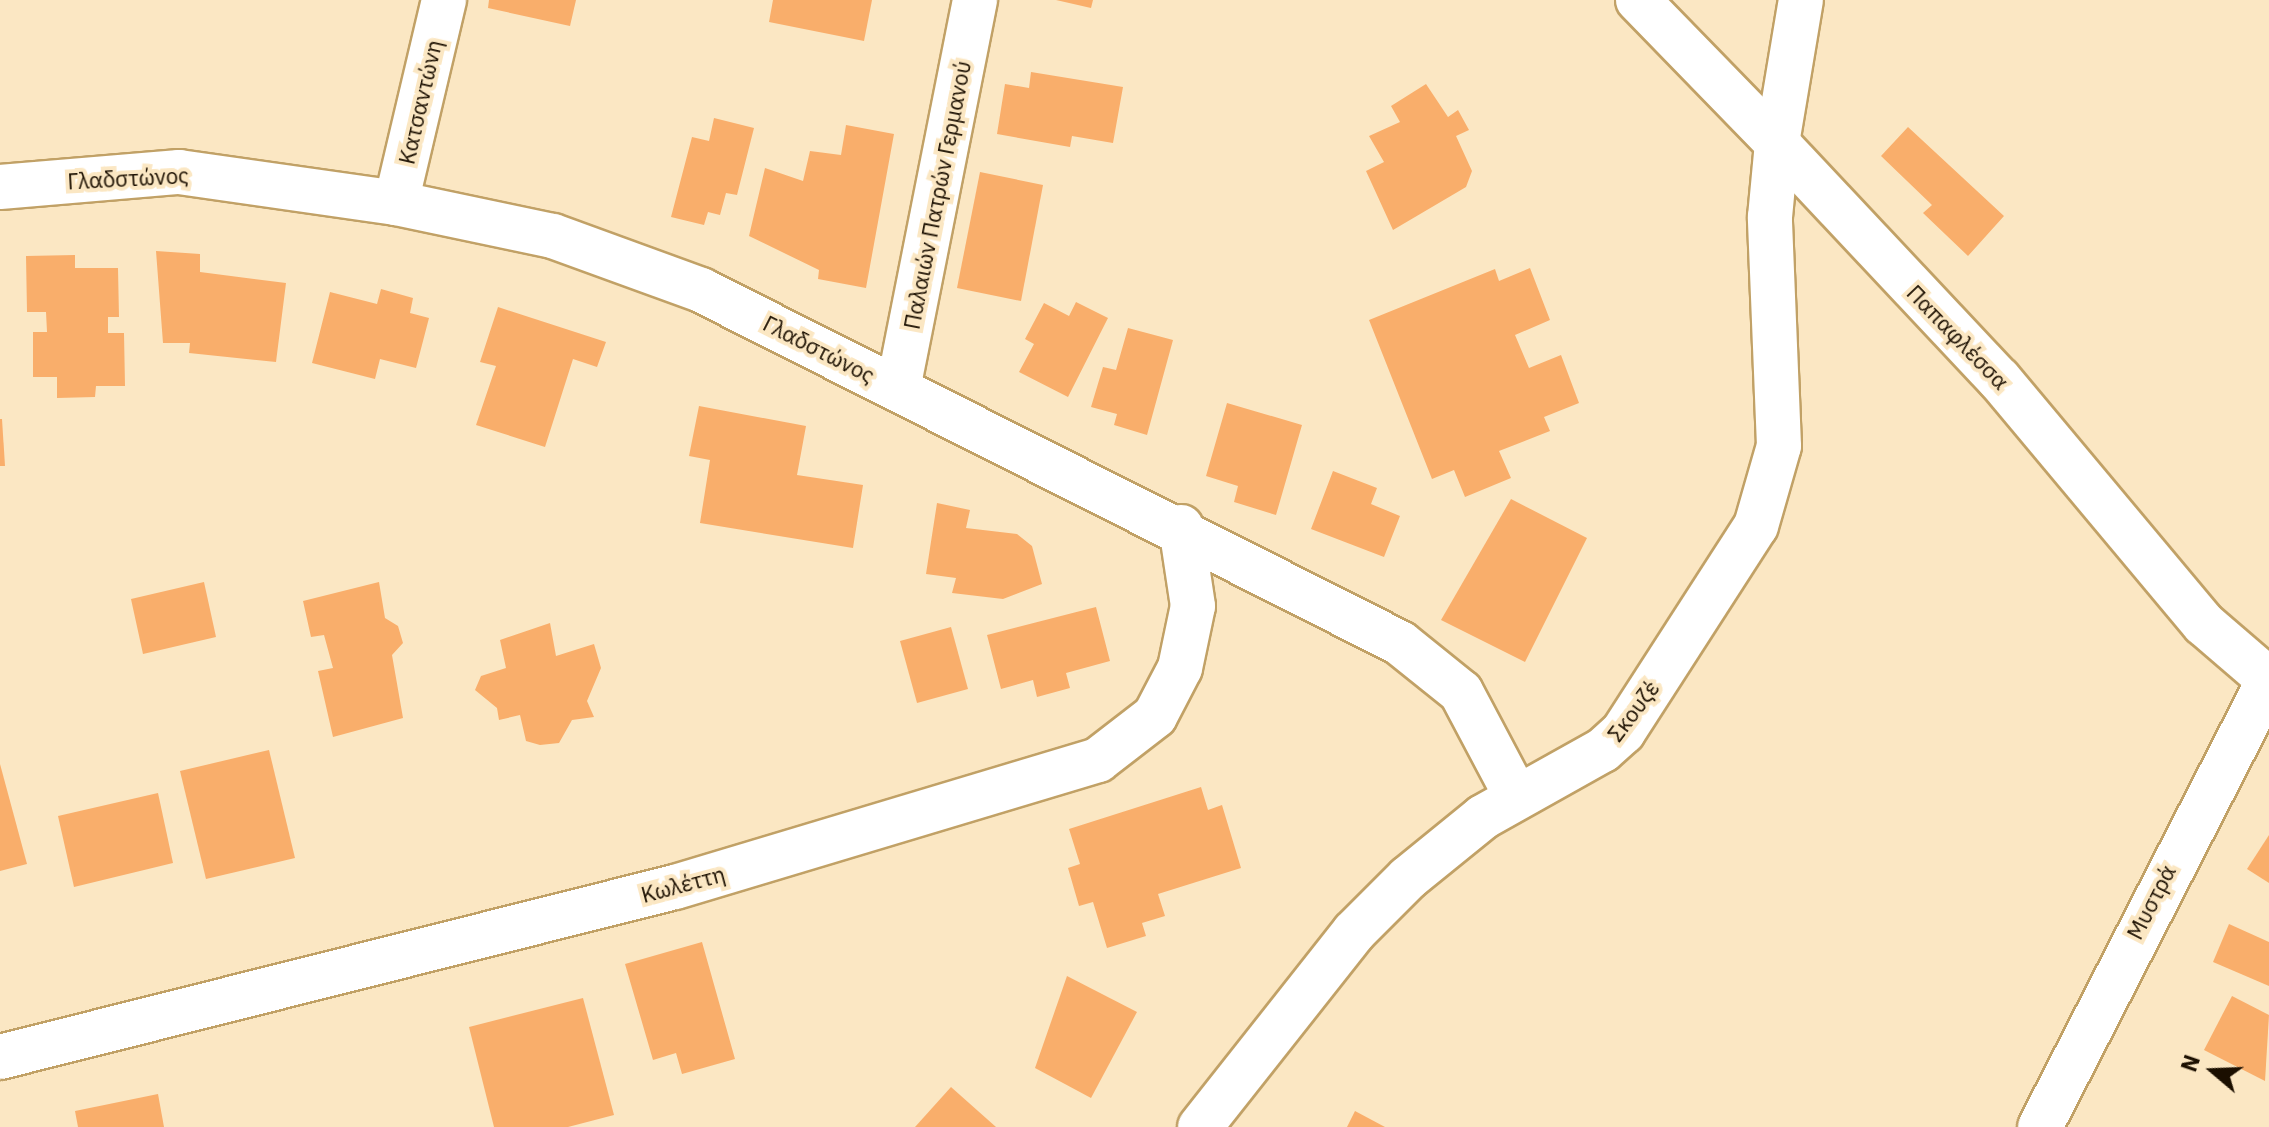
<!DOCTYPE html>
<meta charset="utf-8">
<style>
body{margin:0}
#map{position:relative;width:2269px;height:1127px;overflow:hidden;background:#fbe7c3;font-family:"IBM Plex Sans",sans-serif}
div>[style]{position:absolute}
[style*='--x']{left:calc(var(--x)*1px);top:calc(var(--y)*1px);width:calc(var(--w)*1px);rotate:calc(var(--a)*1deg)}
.building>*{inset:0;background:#f9ae6b}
.roads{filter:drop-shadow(2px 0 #c1a166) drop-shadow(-2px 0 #c1a166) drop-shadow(0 2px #c1a166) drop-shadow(0 -2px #c1a166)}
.street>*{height:44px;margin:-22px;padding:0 22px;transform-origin:22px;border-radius:22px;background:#fff}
.secondary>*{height:44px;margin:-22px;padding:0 22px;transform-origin:22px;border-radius:22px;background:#fff}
span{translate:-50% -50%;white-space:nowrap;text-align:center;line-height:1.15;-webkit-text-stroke:8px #fbe7c3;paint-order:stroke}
.street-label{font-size:22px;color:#1b0f00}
.north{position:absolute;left:2173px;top:1031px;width:80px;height:80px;-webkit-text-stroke:6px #fbe7c3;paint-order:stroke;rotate:289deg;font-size:22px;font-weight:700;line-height:32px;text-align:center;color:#1b0f00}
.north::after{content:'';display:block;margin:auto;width:28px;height:36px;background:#1b0f00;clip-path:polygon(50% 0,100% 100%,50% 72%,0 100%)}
</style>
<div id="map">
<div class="building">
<i style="clip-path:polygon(489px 0,576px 0,570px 26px,488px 8px)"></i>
<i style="clip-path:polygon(773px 0,872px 0,864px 41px,769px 22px)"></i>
<i style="clip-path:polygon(1056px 0,1093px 0,1091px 8px)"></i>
<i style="clip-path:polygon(1031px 72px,1123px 87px,1113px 143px,1072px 136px,1070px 147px,997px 134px,1005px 84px,1029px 88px)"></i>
<i style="clip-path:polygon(1426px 84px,1448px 117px,1458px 110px,1469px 130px,1456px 136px,1472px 171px,1466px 187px,1393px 230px,1366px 171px,1384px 162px,1369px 136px,1400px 122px,1391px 106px)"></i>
<i style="clip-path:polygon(714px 118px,754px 128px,737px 195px,726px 193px,720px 215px,708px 212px,704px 225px,671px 217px,692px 137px,709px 141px)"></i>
<i style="clip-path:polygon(846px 125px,894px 134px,866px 288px,818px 279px,819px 270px,749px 236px,765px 168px,803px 181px,810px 151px,841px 155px)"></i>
<i style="clip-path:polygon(1908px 127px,2004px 216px,1968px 256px,1923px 213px,1932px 205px,1881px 156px)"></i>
<i style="clip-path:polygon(980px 172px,1043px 185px,1021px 301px,957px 288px)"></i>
<i style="clip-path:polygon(156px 251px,200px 254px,200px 272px,286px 283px,276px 362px,189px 353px,190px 343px,163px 343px)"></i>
<i style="clip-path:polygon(75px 255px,75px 268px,118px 268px,119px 317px,108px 317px,108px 333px,124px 333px,125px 386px,96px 386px,95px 397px,57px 398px,57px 377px,33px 377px,33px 332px,47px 332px,46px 312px,27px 312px,26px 256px)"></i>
<i style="clip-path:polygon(1530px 268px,1550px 320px,1515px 335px,1529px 368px,1561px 355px,1579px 403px,1544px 417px,1550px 431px,1499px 451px,1511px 478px,1465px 497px,1454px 470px,1432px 479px,1369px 320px,1495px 269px,1499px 281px)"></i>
<i style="clip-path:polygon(381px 289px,413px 298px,410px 313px,429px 318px,416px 368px,380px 359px,375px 379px,312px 363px,330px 292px,377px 304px)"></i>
<i style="clip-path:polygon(1076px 302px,1108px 318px,1068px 397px,1019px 372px,1034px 344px,1025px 339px,1044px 303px,1069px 316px)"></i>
<i style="clip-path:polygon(498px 307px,606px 342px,597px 367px,573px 359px,545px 447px,476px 425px,496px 366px,480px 362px)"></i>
<i style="clip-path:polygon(1128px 328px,1173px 340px,1147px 435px,1114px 425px,1117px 414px,1091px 407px,1103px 367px,1116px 370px)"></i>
<i style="clip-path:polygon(1227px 403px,1302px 425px,1276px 515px,1234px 502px,1238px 486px,1206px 476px)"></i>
<i style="clip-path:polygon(699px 406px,806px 426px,797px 475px,863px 485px,853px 548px,700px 523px,710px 460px,689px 456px)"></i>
<i style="clip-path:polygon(0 419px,2px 419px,5px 466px,0 466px)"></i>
<i style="clip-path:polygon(1333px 471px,1377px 488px,1371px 504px,1400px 516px,1384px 557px,1311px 529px)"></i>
<i style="clip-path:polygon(1511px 499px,1587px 538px,1525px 662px,1441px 620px)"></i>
<i style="clip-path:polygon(937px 503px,970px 510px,966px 528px,1017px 534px,1032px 546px,1042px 584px,1003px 599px,952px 593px,956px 578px,926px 574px)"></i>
<i style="clip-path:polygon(204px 582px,216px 637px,143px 654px,131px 599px)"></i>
<i style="clip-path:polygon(379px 582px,385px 618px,398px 626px,403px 643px,392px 655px,403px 718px,333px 737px,318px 671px,333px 668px,324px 635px,311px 637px,303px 601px)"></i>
<i style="clip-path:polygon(1096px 607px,1110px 661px,1066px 673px,1070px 688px,1037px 697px,1033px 680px,1001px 689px,987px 635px)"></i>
<i style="clip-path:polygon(550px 623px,556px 656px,594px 644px,601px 668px,587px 701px,594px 717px,572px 720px,559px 743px,540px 745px,526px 741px,520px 715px,499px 720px,497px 708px,475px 690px,481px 676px,506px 668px,500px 640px)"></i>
<i style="clip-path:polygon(951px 627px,968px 689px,917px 703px,900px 641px)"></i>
<i style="clip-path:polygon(269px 750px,295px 858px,206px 879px,180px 771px)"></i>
<i style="clip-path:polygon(0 764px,27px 864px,0 871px)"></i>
<i style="clip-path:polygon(1201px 787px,1208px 810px,1222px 805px,1241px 868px,1158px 894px,1165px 916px,1142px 923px,1146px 936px,1107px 948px,1093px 902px,1079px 906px,1068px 868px,1080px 864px,1069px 829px)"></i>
<i style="clip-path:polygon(158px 793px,173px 863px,74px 887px,58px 816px)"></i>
<i style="clip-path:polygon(2269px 835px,2269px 883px,2247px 869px)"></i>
<i style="clip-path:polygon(2229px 924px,2269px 942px,2269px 986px,2213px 962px)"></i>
<i style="clip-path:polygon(702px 942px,735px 1059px,682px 1074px,676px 1053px,653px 1060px,625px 964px)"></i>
<i style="clip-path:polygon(1067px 976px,1137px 1012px,1091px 1098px,1035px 1068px)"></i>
<i style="clip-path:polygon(2232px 996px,2269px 1015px,2265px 1081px,2204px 1050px)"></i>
<i style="clip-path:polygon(583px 998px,614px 1115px,568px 1127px,494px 1127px,469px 1027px)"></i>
<i style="clip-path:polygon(951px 1087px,996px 1127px,915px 1127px)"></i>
<i style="clip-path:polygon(158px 1094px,164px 1127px,78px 1127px,75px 1111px)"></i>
<i style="clip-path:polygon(1355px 1111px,1385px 1127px,1347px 1127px)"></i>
</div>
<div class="roads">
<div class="street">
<i style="--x:1638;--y:0;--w:199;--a:45.8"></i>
<i style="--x:1777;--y:143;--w:145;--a:-80.5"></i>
<i style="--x:0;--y:187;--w:180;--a:-4.8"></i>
<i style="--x:179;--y:172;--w:219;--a:8.1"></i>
<i style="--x:396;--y:203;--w:160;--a:11.9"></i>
<i style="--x:553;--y:236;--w:158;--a:20"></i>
<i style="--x:701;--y:290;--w:783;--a:26.79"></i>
<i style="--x:1400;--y:643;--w:78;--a:38.8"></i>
<i style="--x:1461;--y:692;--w:118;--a:62.1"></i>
<i style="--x:396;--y:203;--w:209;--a:-76.7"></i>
<i style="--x:898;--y:389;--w:397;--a:-78.8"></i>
<i style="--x:0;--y:1057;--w:696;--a:-14.14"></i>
<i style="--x:675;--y:887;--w:442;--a:-16.7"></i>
<i style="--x:1098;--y:760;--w:72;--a:-37.7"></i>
<i style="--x:1155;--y:716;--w:54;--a:-62.5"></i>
<i style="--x:1180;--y:668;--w:63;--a:-78.2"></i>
<i style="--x:1193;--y:606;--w:80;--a:-98.6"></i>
<i style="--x:2040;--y:1127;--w:502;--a:-62.87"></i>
</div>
<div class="secondary">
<i style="--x:1777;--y:143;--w:324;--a:46.8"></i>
<i style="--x:1999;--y:379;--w:319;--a:50.1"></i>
<i style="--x:2204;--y:624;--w:86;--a:40.7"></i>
<i style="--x:1200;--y:1127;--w:248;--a:-51.7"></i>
<i style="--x:1354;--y:932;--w:76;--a:-45"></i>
<i style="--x:1408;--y:878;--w:97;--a:-39.1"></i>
<i style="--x:1483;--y:817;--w:137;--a:-29.2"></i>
<i style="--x:1603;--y:750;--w:27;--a:-42"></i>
<i style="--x:1623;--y:732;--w:245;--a:-57.2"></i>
<i style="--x:1756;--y:526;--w:83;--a:-74"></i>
<i style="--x:1779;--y:446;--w:229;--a:-92.3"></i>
<i style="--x:1770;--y:217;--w:74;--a:-84.6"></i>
</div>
</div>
<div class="street-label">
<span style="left:420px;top:102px;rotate:-77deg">Κατσαντώνη</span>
<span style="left:128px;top:178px;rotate:-3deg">Γλαδστώνος</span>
<span style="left:937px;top:195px;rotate:-79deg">Παλαιών Πατρών Γερμανού</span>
<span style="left:1958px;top:337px;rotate:46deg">Παπαφλέσσα</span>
<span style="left:819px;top:349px;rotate:27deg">Γλαδστώνος</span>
<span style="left:1633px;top:711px;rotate:-53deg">Σκουζέ</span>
<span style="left:683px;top:884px;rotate:-15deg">Κωλέττη</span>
<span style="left:2151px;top:902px;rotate:-63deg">Μυστρά</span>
</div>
<div class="north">N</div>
</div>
